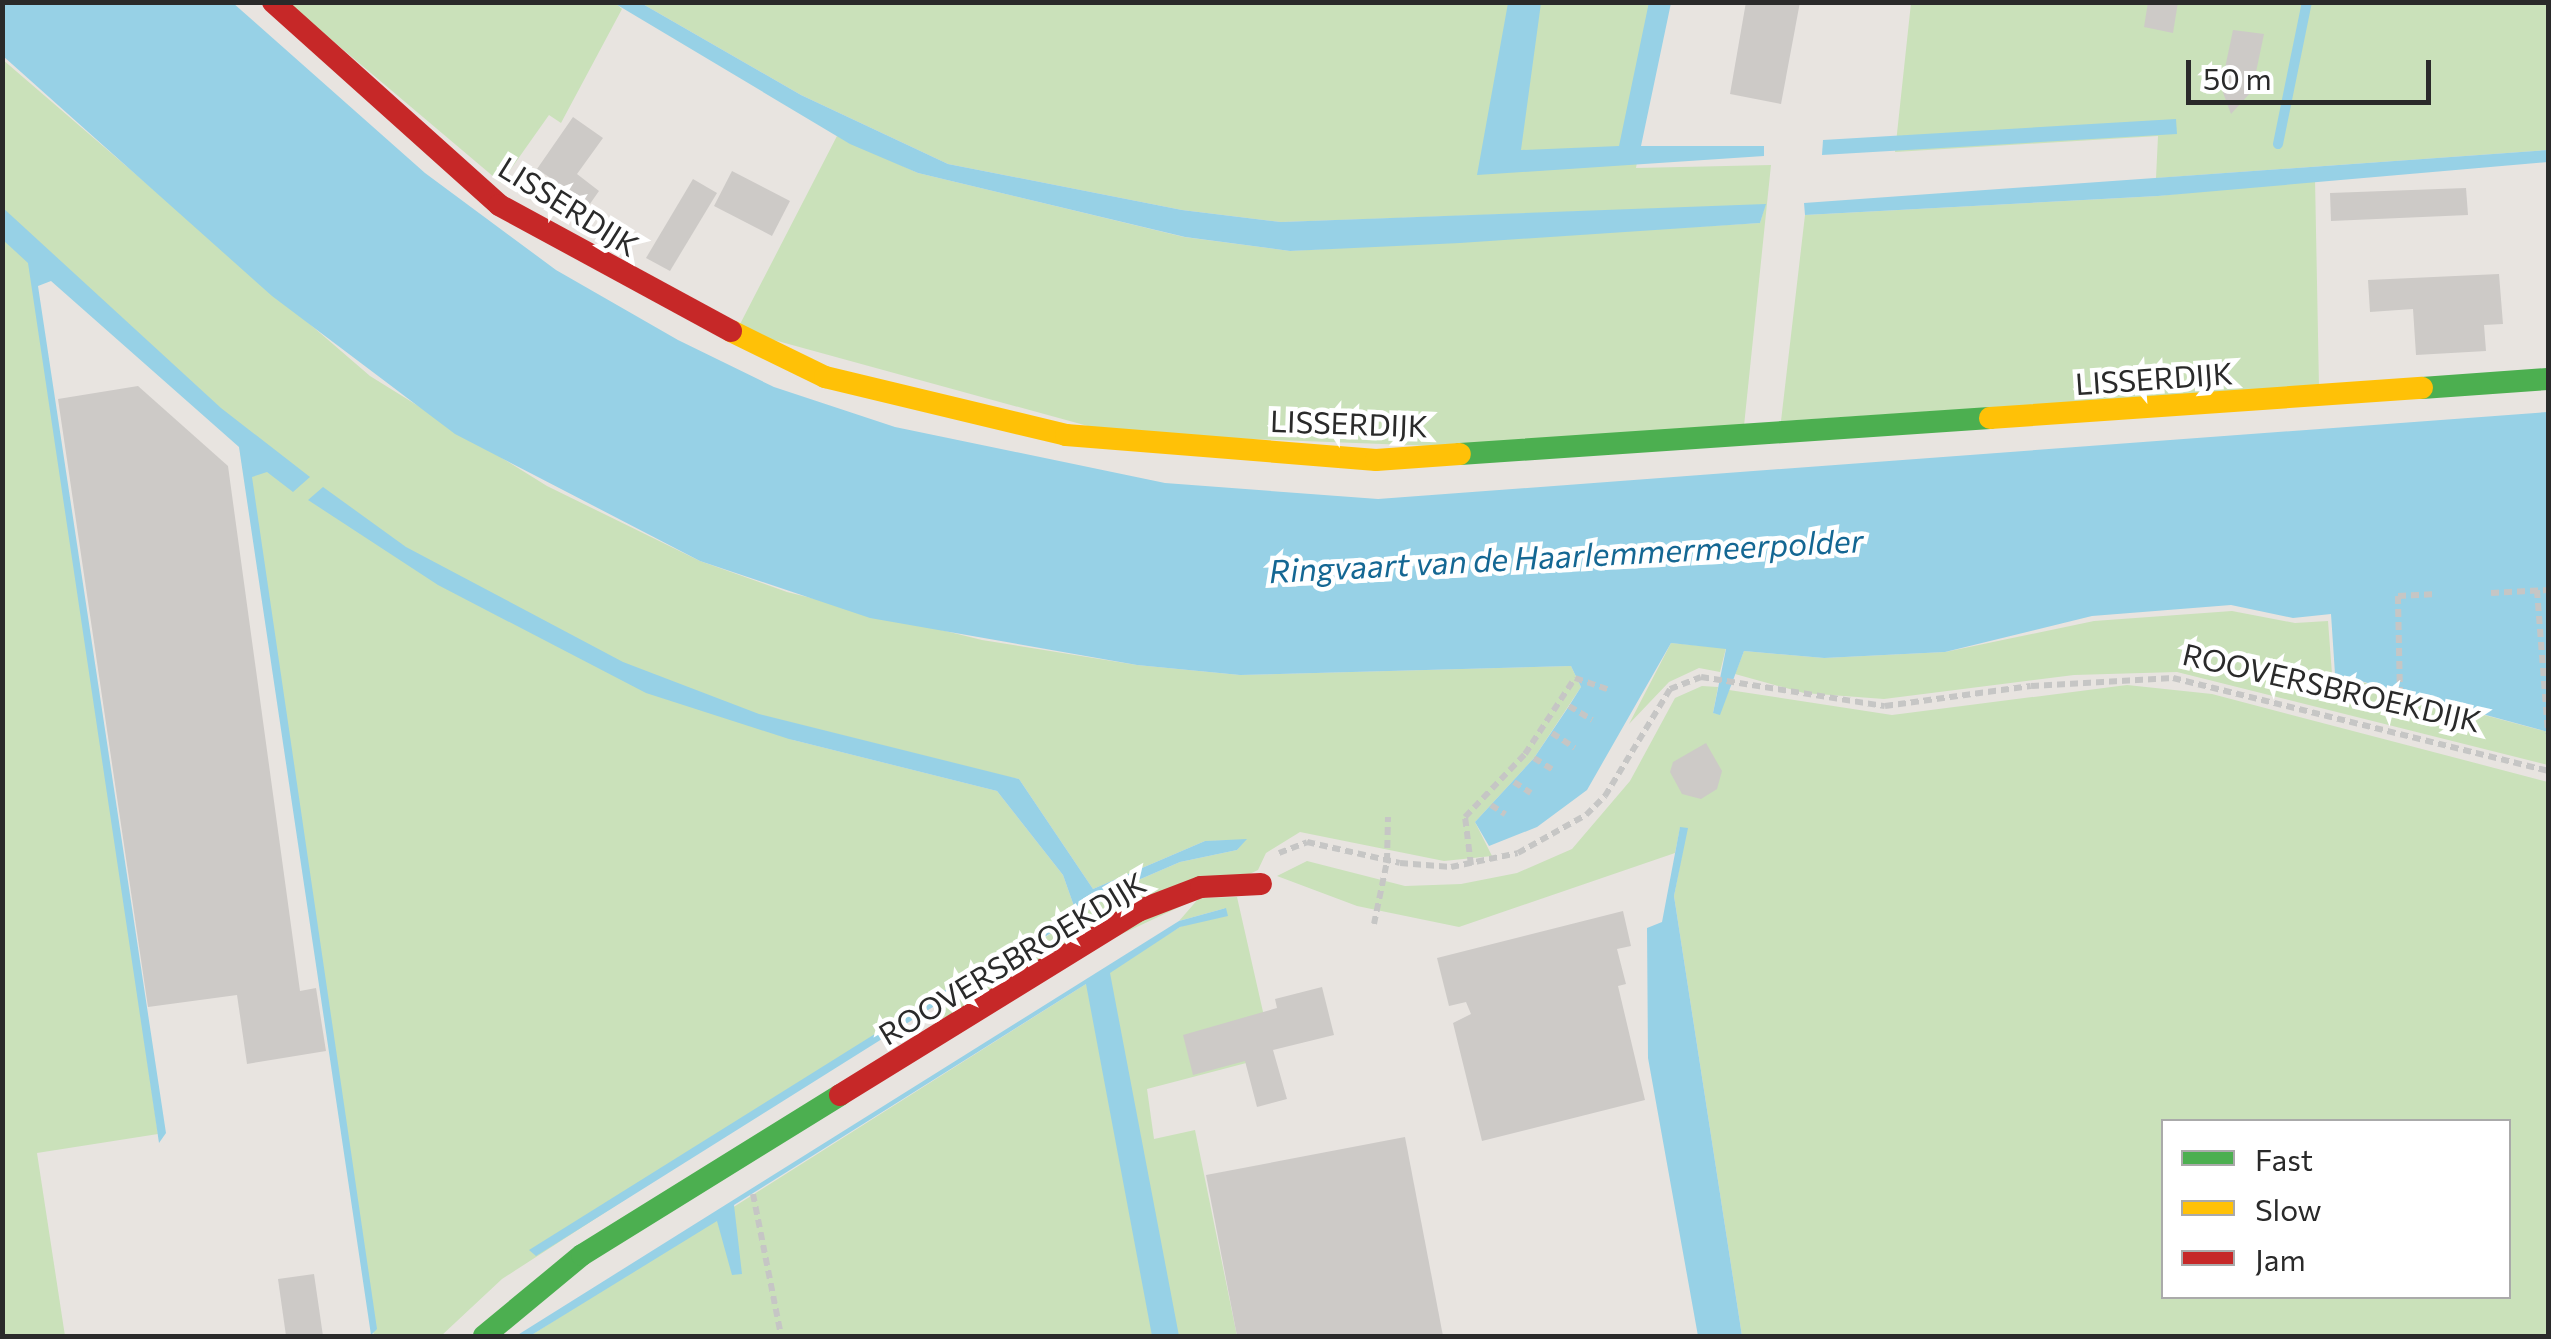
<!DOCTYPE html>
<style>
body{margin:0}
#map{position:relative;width:2551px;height:1339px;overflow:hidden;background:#e8e4e0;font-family:Commissioner,sans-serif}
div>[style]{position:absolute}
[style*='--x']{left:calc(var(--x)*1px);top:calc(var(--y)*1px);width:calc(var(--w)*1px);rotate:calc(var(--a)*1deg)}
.green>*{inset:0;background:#cae1ba}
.water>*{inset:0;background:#97d1e6}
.stream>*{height:10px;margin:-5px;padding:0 5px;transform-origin:5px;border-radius:5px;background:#97d1e6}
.building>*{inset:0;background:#cdcac7}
.path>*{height:6px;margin-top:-3px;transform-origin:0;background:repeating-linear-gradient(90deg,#c6c6c5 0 8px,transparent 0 13px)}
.fast>*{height:22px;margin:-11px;padding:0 11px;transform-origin:11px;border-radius:11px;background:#4caf50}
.slow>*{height:22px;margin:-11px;padding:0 11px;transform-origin:11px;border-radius:11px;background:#ffc107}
.jam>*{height:22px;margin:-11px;padding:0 11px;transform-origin:11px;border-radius:11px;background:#c62828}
span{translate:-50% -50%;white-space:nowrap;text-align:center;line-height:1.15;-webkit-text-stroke:9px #fff;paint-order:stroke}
.street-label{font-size:30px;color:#2a2a2a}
.water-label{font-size:32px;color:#146793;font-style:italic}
.frame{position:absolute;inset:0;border:5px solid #2a2a2a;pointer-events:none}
.legend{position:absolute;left:2161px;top:1119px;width:350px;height:180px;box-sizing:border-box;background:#fff;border:2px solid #aaa;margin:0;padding:12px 18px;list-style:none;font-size:30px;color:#2a2a2a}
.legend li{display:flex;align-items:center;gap:20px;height:50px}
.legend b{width:50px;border:2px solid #aaa}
.scale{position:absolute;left:2186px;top:60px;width:245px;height:45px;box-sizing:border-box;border:5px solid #2a2a2a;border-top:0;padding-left:12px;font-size:30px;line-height:35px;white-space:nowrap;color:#2a2a2a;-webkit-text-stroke:8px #fff;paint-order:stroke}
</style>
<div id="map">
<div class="green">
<i style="clip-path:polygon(614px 2px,622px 9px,561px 123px,549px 115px,501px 183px,288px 3px)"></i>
<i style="clip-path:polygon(641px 3px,1665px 3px,1636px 168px,1771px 165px,1744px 426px,1488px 448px,1117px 434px,737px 330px,837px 136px,918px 173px,1184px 237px,1290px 251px,1760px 223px,1765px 205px,1281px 222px,1182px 210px,948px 164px,801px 95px)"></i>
<i style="clip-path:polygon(1911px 3px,2548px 3px,2548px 150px,2156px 178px,2158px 136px,1895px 152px)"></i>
<i style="clip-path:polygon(2px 59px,370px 376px,547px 486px,700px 561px,787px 592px,982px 640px,1137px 665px,1240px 675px,1571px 666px,1581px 687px,1534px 758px,1475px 822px,1492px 856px,1444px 861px,1300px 832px,1266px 853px,1258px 870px,939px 1020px,935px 1007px,1129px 884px,1180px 862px,1237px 850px,1245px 840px,1205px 841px,1093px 889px,1019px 779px,789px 739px,997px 791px,1063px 875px,1075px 909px,502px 1279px,441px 1336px,374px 1336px,238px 437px,30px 249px,158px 1134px,37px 1153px,65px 1336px,3px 1336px)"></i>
<i style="clip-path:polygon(2315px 178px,2319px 387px,1781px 421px,1805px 215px,2158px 196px)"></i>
<i style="clip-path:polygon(2232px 611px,2295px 623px,2328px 621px,2332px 674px,2548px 732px,2548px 765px,2177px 672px,2074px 675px,1884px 699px,1804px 693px,1735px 674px,1744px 651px,1824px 658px,1945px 652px,2094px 621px)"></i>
<i style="clip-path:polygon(1671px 643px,1726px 648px,1720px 672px,1699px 668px,1669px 682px,1629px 724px)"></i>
<i style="clip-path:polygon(evenodd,2127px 685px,2212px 694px,2548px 782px,2548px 1336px,1742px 1336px,1674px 896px,1687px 828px,1680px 828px,1675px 853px,1459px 927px,1357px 906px,1277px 876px,1307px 861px,1405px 886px,1461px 884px,1517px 873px,1572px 849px,1630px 781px,1675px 698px,1702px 686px,1718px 687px,1713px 713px,1719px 714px,1729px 690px,1892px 715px,2127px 685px,2164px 1122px,2508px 1122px,2508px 1296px,2164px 1296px,2164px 1122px)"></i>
<i style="clip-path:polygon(1237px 897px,1273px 1056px,1147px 1089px,1154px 1139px,1195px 1130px,1237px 1336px,530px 1336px,1086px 984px,1180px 927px,1226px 908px,1179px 921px,1199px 898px)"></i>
</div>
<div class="water">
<i style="clip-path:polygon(1649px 2px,1671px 3px,1641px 146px,1764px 146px,1764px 156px,1477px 175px,1508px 3px,1541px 3px,1521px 150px,1619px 146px)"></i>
<i style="clip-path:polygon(3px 3px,233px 3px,425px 173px,556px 270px,678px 340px,774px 387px,895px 427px,1165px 483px,1378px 499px,2548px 412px,2548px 732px,2335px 674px,2331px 614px,2293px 618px,2231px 605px,2092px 616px,1945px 652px,1824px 658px,1744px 651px,1720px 715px,1713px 713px,1726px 649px,1671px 643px,1587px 790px,1537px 827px,1489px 846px,1475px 822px,1534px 758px,1569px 706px,1581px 687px,1571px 666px,1240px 675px,1137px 665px,870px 618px,700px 561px,455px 434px,272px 296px,3px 56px)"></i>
<i style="clip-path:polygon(614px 3px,641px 3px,801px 95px,948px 164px,1182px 210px,1281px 222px,1766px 204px,1760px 223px,1460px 243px,1290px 251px,1185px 237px,918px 173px,850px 144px)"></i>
<i style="clip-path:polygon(2176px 119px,2177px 134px,1822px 155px,1823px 140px)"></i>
<i style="clip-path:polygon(2548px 150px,2548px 162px,2158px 196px,1805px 215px,1804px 203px)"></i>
<i style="clip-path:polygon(2px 207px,221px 408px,310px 477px,293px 492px,267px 472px,252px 477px,377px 1329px,371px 1335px,239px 447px,51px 281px,38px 286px,166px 1133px,159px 1143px,28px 263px,3px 240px)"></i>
<i style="clip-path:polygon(323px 487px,406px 547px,623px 662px,759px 714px,1019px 779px,1093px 889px,1205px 841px,1247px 839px,1237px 850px,1180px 862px,1129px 884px,536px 1256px,529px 1250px,1075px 909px,1063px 875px,997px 791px,789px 739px,646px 693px,438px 585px,308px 500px)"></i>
<i style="clip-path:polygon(1680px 827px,1688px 828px,1674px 896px,1742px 1336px,1698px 1336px,1648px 1058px,1647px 928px,1662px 922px)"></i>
<i style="clip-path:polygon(1226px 908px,1228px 916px,1180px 927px,1110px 973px,1179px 1336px,1152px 1336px,1086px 984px,734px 1205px,742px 1274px,732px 1275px,717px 1221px,530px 1336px,516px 1336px,1179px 921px)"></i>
</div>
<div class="stream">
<i style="--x:2278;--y:144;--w:145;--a:-78.5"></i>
</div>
<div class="building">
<i style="clip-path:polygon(1746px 2px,1800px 2px,1781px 104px,1730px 94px)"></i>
<i style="clip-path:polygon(2148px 2px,2178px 2px,2173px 33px,2144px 27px)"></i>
<i style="clip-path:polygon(2233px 30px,2264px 34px,2252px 91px,2231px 114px,2221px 87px)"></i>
<i style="clip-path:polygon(573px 117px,603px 138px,577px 174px,599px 191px,580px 218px,540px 190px,549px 177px,537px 169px)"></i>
<i style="clip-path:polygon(732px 171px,790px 201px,772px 236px,714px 206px)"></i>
<i style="clip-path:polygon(693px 179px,717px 193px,670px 271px,646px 258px)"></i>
<i style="clip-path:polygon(2466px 188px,2468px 215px,2331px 221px,2330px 193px)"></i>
<i style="clip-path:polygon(2499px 274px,2503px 324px,2484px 325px,2486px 351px,2416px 355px,2413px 309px,2370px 312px,2368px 280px)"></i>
<i style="clip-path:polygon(138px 386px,228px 466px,300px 991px,316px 988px,326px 1051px,247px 1064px,237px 995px,148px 1007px,58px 399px)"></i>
<i style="clip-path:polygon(1706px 743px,1722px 771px,1717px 789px,1701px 799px,1682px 794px,1670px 772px,1673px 762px)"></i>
<i style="clip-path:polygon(1623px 911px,1631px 946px,1617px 949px,1626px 984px,1618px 986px,1645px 1100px,1482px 1141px,1453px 1023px,1471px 1014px,1466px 1002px,1449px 1006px,1437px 958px)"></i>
<i style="clip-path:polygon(1322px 987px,1334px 1035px,1273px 1050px,1287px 1099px,1257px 1107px,1245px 1061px,1193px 1075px,1183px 1035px,1277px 1008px,1275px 999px)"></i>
<i style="clip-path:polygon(1405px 1137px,1443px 1336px,1237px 1336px,1206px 1175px)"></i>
<i style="clip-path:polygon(314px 1274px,323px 1336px,286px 1336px,278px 1279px)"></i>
</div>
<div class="path">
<i style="--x:2537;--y:590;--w:144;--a:85.6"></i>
<i style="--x:2491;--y:593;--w:57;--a:-3"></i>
<i style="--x:2400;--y:695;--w:99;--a:-91.2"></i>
<i style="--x:2398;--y:596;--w:39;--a:-3"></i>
<i style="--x:1569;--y:706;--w:27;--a:31"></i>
<i style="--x:1552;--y:733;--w:27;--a:33"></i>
<i style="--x:1534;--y:758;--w:25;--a:32"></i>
<i style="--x:1514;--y:782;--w:20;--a:33"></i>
<i style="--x:1491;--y:805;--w:17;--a:33"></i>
<i style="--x:1279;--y:853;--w:30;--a:-21"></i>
<i style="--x:1307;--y:842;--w:95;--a:12.7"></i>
<i style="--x:1400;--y:863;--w:51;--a:4.5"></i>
<i style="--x:1451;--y:867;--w:68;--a:-11.8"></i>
<i style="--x:1518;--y:853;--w:78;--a:-29.2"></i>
<i style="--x:1586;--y:815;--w:27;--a:-45"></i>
<i style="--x:1605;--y:796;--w:125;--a:-58.7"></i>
<i style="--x:1670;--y:689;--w:33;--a:-21"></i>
<i style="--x:1701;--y:677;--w:186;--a:9"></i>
<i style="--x:1885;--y:706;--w:147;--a:-7.8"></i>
<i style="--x:2031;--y:686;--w:142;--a:-3.2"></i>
<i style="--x:2173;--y:678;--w:386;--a:13.9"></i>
<i style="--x:1471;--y:865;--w:48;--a:-97.1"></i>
<i style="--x:1465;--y:817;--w:87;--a:-46.4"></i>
<i style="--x:1525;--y:754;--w:91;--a:-56.7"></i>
<i style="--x:1575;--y:678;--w:36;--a:19"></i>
<i style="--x:1374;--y:924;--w:64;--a:-78.3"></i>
<i style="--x:1387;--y:861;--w:44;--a:-88.7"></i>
<i style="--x:753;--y:1194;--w:145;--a:78.8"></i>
</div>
<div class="fast">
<i style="--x:2422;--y:388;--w:126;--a:-4.1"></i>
<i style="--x:1460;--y:454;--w:531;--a:-3.89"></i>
<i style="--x:484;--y:1336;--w:127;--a:-39.6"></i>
<i style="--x:582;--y:1255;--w:304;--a:-31.8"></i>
</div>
<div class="slow">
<i style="--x:731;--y:331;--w:105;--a:26.1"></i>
<i style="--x:825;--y:377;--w:248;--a:13.5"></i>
<i style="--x:1066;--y:435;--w:311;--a:4.6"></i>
<i style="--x:1376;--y:460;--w:84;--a:-4.1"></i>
<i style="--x:1990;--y:418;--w:433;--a:-4"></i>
</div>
<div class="jam">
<i style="--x:273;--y:2;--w:304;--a:41.9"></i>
<i style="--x:499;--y:205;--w:264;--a:28.5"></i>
<i style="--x:840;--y:1095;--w:350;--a:-31.7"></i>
<i style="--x:1138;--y:911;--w:67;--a:-20.9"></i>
<i style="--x:1201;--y:887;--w:60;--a:-2.9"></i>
</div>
<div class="street-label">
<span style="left:569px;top:206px;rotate:32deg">LISSERDIJK</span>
<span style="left:2154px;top:378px;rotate:-4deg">LISSERDIJK</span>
<span style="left:1349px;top:423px;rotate:2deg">LISSERDIJK</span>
<span style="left:2332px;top:687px;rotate:13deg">ROOVERSBROEKDIJK</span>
<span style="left:1012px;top:958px;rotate:-31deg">ROOVERSBROEKDIJK</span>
</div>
<div class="water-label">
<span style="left:1566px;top:555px;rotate:-3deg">Ringvaart van de Haarlemmermeerpolder</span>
</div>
<div class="frame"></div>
<ul class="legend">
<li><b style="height:12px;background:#4caf50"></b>Fast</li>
<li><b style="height:12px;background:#ffc107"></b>Slow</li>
<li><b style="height:12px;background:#c62828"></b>Jam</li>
</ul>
<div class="scale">50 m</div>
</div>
